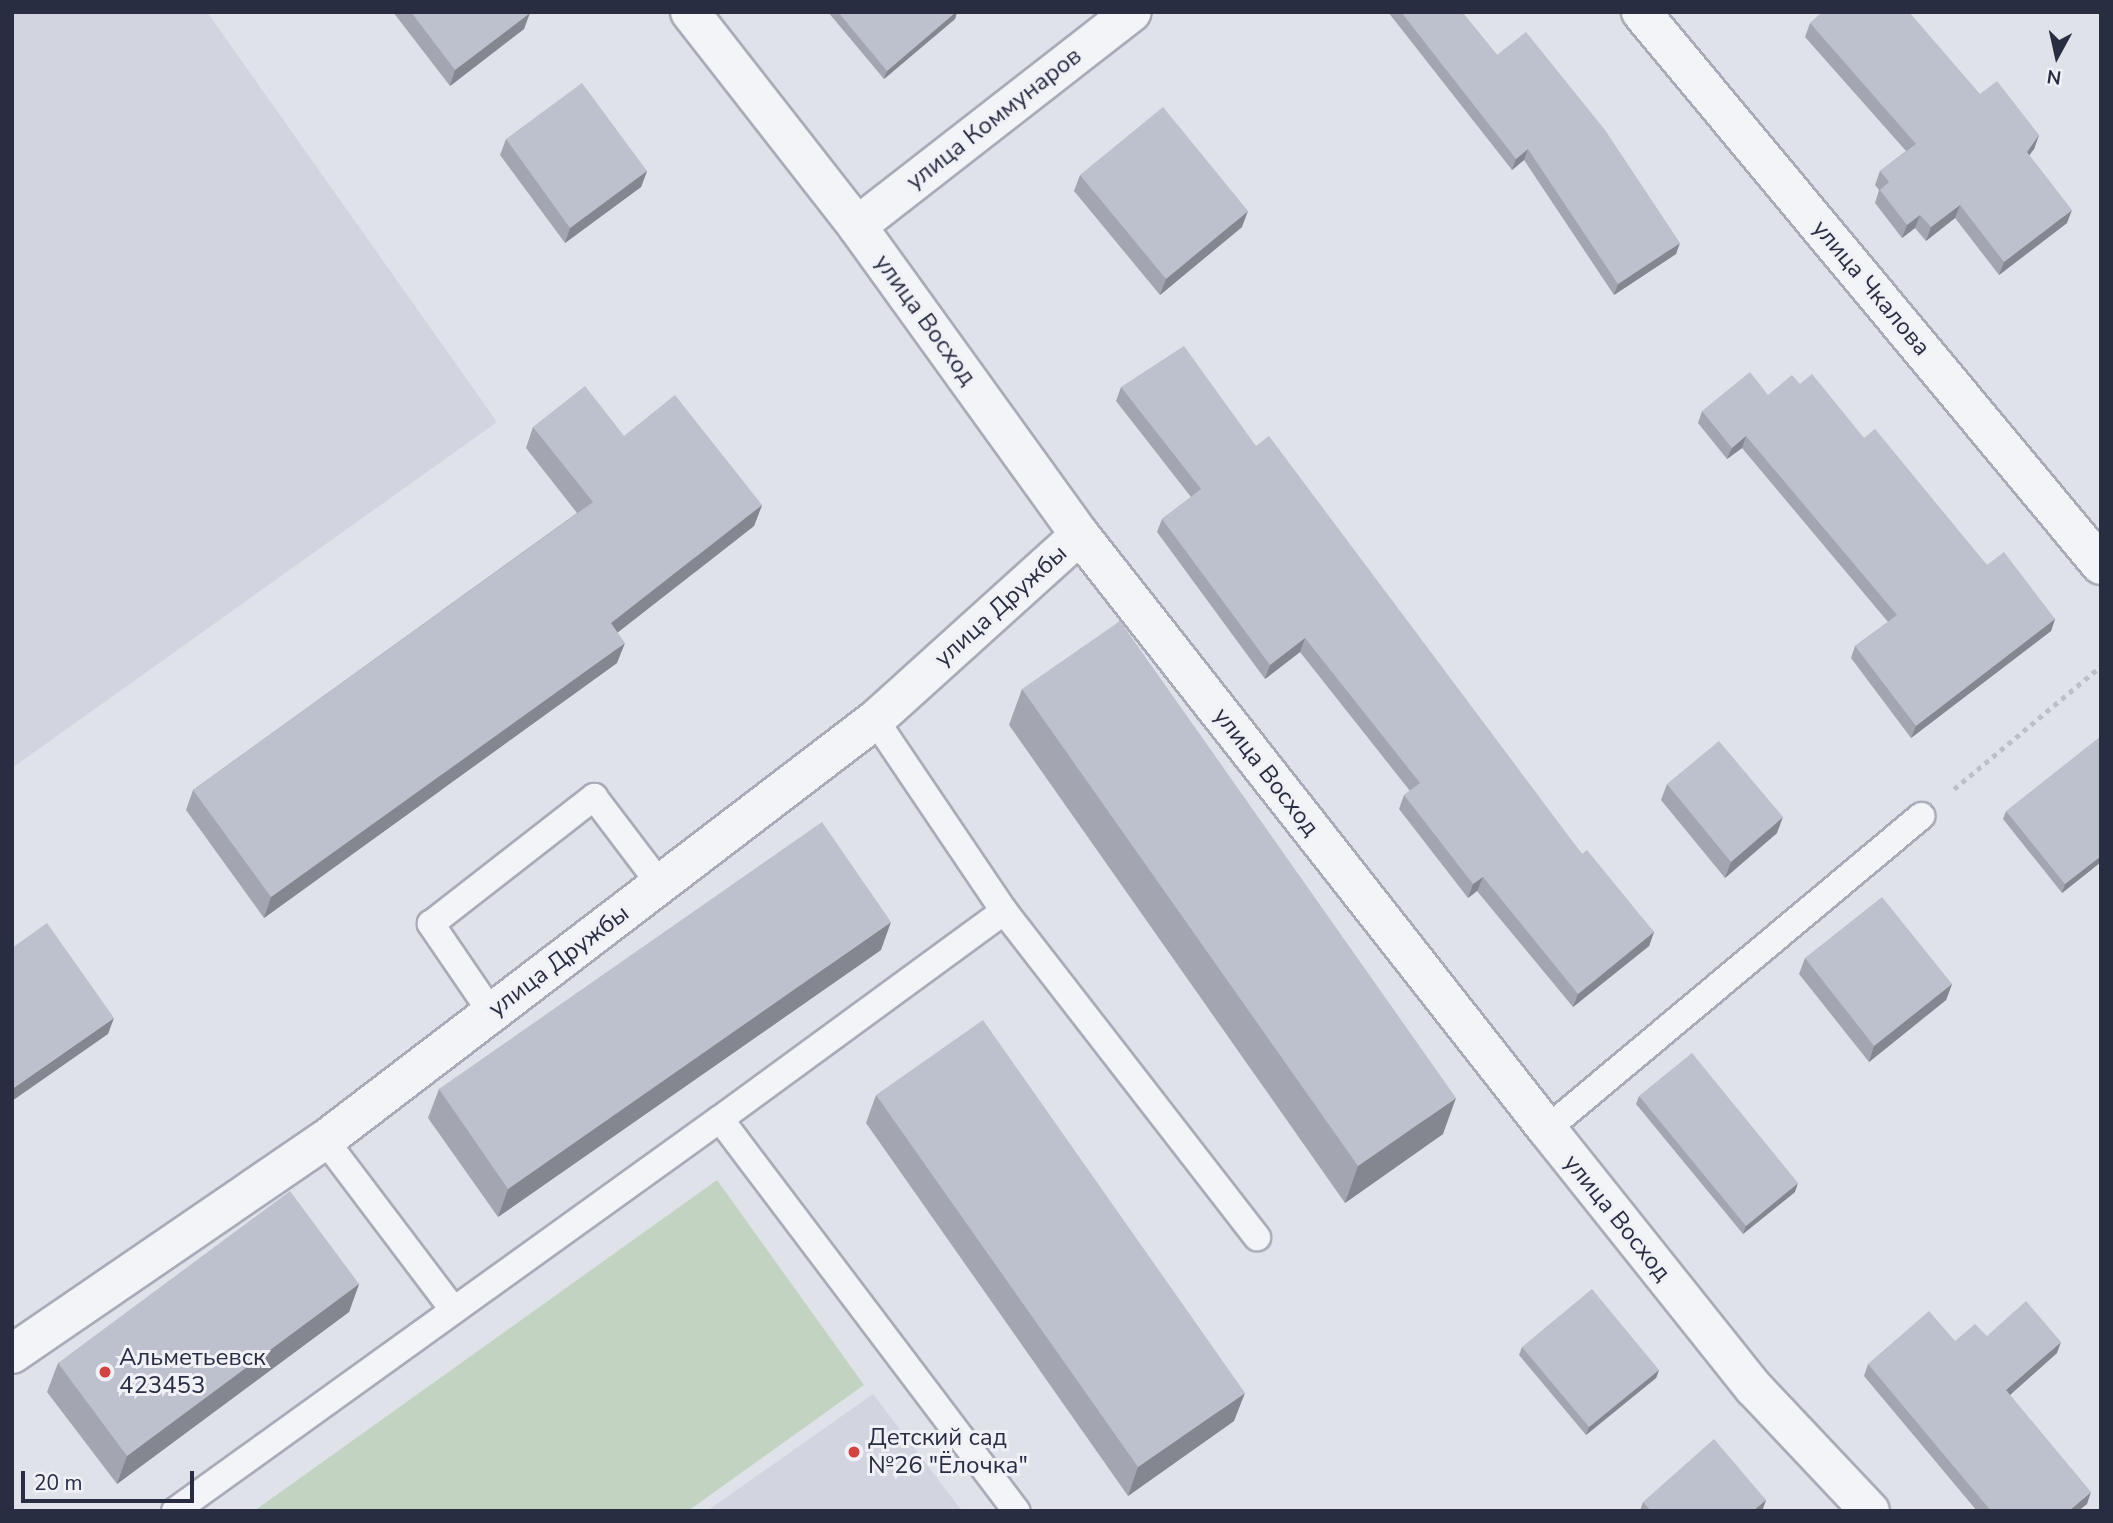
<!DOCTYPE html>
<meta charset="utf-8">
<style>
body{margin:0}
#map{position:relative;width:2113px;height:1523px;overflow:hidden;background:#e0e2ea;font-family:"Nunito Sans",sans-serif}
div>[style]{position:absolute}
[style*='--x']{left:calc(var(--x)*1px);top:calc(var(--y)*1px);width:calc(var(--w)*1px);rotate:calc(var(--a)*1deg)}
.built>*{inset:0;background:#d2d4df}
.green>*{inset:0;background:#c2d4c1}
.path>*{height:4.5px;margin-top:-2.25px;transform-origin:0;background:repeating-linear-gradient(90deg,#bec0c9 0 5px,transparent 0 10px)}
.roads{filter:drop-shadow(2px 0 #a9acb8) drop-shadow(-2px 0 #a9acb8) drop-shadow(0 2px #a9acb8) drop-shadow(0 -2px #a9acb8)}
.service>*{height:26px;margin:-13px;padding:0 13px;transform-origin:13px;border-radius:13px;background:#f3f4f8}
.minor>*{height:38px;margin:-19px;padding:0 19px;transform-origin:19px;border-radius:19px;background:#f3f4f8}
.wall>*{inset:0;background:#a3a5b0}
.shaded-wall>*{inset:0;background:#848690}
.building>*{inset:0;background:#bdc0cd}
.dots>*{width:19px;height:19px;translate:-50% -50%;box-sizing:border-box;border:4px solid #f0f1f7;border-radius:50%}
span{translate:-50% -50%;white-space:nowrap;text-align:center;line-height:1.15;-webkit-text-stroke:6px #f0f1f7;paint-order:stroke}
.street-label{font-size:24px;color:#282d42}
.poi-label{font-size:24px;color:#282d42}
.left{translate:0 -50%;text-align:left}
.frame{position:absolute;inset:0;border:14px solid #282d42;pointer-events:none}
.north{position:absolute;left:2022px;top:21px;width:70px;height:70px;-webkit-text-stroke:5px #f0f1f7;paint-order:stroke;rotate:188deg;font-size:19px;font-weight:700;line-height:28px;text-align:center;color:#282d42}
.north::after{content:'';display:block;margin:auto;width:24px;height:32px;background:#282d42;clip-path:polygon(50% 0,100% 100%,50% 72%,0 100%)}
.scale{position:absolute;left:21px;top:1471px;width:173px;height:32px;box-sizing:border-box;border:4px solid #282d42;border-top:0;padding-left:9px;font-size:21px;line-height:24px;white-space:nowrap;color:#282d42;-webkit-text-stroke:5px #f0f1f7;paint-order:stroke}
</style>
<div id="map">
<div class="built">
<i style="clip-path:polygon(12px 12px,207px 12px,497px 422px,12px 768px)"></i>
<i style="clip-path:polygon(873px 1394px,962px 1511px,707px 1511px)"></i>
</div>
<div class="green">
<i style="clip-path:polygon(717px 1180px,864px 1385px,688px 1511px,254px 1511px)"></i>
</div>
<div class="path">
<i style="--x:1954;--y:789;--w:192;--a:-39.9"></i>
</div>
<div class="roads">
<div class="service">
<i style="--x:1004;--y:911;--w:413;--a:52.2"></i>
<i style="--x:491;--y:1012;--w:107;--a:-124.3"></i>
<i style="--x:431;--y:924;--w:207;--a:-37.9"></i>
<i style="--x:594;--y:797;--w:109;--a:52.8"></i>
<i style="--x:720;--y:1119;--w:352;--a:-36.2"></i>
<i style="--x:1004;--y:911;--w:230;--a:-124"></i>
<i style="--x:1547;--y:1129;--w:488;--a:-39.9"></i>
<i style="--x:325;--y:1140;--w:212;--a:52.9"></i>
<i style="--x:175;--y:1511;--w:671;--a:-35.73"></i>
<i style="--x:720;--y:1119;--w:492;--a:52.9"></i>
</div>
<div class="minor">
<i style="--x:690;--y:12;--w:271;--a:52"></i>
<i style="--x:857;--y:226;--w:381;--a:54.2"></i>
<i style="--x:1080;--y:535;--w:756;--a:51.83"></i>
<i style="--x:1547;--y:1129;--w:332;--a:51.4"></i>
<i style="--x:1754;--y:1388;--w:169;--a:46.7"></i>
<i style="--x:1641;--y:12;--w:719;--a:50.25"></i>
<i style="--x:857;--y:226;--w:348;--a:-37.9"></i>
<i style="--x:12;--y:1354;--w:379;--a:-34.4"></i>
<i style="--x:325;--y:1140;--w:692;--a:-37.37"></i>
<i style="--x:875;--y:720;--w:276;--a:-42.1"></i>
</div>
</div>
<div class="wall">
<i style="clip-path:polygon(393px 12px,529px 12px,524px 29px,450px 86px)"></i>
<i style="clip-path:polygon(828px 12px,957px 12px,955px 19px,884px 79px)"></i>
<i style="clip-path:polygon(1388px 12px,1462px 12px,1497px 55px,1676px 254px,1614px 295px,1524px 160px,1512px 170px)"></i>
<i style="clip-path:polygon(1810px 23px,1980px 94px,2039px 135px,2034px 149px,2029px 155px,2067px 223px,1999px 275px,1955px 218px,1926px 241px,1915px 228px,1902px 238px,1875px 203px,1879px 190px,1875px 185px,1880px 171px,1906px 151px,1805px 37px)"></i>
<i style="clip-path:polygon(506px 139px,647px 171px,641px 187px,565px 243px,500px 155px)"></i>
<i style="clip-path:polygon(1080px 175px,1242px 227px,1160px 295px,1074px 191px)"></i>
<i style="clip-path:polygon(1800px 384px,1864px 438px,1987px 565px,2055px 619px,2051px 631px,1911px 738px,1851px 658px,1855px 646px,1888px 622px,1742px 448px,1727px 459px,1698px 423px,1702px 411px,1768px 395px)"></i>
<i style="clip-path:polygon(1121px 387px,1256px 446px,1582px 854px,1654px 932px,1649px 946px,1573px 1007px,1477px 891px,1468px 898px,1399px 809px,1404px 795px,1410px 791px,1300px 652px,1265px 679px,1157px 532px,1162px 519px,1191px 497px,1116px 401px)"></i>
<i style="clip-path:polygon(533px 427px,624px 436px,762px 505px,754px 526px,618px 632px,617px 663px,264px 918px,186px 810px,193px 790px,577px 513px,526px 448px)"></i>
<i style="clip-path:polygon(1022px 689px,1443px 1134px,1345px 1203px,1009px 725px)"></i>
<i style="clip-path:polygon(1667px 784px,1777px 833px,1725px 878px,1661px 800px)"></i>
<i style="clip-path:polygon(2006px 811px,2101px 862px,2062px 893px,2003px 819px)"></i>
<i style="clip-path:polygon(881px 950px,498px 1217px,428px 1118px,439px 1089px)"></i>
<i style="clip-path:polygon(1805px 958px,1952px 984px,1946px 1000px,1869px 1062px,1799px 974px)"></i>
<i style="clip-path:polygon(876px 1095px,1234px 1421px,1128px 1496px,866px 1123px)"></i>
<i style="clip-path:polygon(1639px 1096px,1795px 1192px,1743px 1234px,1636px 1104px)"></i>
<i style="clip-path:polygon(359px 1284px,349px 1312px,117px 1484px,47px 1392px,58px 1363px)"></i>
<i style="clip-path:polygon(1987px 1336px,2057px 1353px,2010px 1395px,2087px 1504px,2078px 1511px,1977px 1511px,1864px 1376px,1868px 1364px)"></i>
<i style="clip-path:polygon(1522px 1347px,1659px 1370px,1656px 1378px,1586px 1435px,1519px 1355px)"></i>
<i style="clip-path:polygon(1766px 1500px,1762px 1511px,1640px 1511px,1643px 1502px)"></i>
</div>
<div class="shaded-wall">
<i style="clip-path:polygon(956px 12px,957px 12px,955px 19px,884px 79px,887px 71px)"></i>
<i style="clip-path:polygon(530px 13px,524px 29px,450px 86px,455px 70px)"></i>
<i style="clip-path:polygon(2039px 135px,2034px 149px,2022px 165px,2027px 152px)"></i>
<i style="clip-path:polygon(1528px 149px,1524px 160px,1512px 170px,1516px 159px)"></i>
<i style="clip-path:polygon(647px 171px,641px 187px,565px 243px,570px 228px)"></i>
<i style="clip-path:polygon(1960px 205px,1955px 218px,1926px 241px,1931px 227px)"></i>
<i style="clip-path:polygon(2072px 210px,2067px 223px,1999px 275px,2004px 262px)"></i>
<i style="clip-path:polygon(1248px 211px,1242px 227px,1160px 295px,1166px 279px)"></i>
<i style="clip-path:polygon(1920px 215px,1915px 228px,1902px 238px,1907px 225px)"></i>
<i style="clip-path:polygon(1680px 243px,1676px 254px,1614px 295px,1618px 284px)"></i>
<i style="clip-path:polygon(1746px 436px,1742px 448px,1727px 459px,1732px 448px)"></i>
<i style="clip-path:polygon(762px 505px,754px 526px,603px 644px,611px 623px)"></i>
<i style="clip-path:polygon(2055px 619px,2051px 631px,1911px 738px,1916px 726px)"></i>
<i style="clip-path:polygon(1305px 638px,1300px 652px,1265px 679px,1270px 665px)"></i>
<i style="clip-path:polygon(625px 643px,617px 663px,264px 918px,271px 897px)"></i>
<i style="clip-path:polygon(1783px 817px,1777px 833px,1725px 878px,1731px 862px)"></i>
<i style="clip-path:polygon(2101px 856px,2101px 862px,2062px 893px,2065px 884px)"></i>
<i style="clip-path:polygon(1483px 877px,1477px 891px,1468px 898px,1473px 884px)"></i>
<i style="clip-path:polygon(891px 922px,881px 950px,498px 1217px,508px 1189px)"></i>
<i style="clip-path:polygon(1654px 932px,1649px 946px,1573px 1007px,1578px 994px)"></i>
<i style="clip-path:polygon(1952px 984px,1946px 1000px,1869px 1062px,1874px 1046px)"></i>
<i style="clip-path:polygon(114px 1018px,108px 1034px,12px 1101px,12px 1089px)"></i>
<i style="clip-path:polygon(1456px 1098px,1443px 1134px,1345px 1203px,1358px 1166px)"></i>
<i style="clip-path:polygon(1798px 1183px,1795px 1192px,1743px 1234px,1746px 1226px)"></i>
<i style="clip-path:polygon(359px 1284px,349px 1312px,117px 1484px,127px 1456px)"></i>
<i style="clip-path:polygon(2061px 1342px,2057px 1353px,2002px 1402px,2006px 1390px)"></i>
<i style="clip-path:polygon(1659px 1370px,1656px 1378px,1586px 1435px,1589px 1427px)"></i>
<i style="clip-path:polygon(1245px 1393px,1234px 1421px,1128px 1496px,1138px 1467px)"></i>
<i style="clip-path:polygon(2091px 1492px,2087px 1504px,2078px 1511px,2069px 1511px)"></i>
<i style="clip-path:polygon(1766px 1500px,1762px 1511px,1753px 1511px)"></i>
</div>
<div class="building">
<i style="clip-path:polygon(411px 12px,529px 12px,530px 13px,455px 70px)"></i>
<i style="clip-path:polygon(838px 12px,956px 12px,887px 71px)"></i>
<i style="clip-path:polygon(1401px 12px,1462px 12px,1497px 55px,1526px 32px,1605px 130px,1680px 243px,1618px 284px,1528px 149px,1516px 159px)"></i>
<i style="clip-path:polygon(1822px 12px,1909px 12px,1980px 94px,1997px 81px,2039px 135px,2027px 152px,2072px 210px,2004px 262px,1960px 205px,1931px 227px,1920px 215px,1907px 225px,1880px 190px,1889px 182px,1880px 171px,1916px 144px,1810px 23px)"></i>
<i style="clip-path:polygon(582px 83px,647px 171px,570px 228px,506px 139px)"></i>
<i style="clip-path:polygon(1163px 107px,1248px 211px,1166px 279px,1080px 175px)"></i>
<i style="clip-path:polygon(1184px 346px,1256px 446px,1269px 436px,1582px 854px,1587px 850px,1654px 932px,1578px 994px,1483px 877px,1473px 884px,1404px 795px,1420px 783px,1305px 638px,1270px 665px,1162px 519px,1201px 489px,1121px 387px)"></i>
<i style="clip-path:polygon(1750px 372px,1768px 395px,1792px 375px,1800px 384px,1812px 374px,1864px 438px,1875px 429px,1987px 565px,2004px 552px,2055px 619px,1916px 726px,1855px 646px,1897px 615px,1746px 436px,1732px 448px,1702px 411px)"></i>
<i style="clip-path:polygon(585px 386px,624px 436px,675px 395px,762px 505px,611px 623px,625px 643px,271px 897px,193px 790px,593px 502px,533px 427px)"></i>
<i style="clip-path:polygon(1120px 621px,1456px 1098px,1358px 1166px,1022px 689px)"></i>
<i style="clip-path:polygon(2101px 736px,2101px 799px,2099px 801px,2101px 802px,2101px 856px,2065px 884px,2006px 811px)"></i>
<i style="clip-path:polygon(1719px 741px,1783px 817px,1731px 862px,1667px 784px)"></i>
<i style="clip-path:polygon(822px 822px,891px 922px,508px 1189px,439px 1089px)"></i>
<i style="clip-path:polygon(1882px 897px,1952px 984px,1874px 1046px,1805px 958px)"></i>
<i style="clip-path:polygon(47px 923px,114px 1018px,12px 1089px,12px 948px)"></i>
<i style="clip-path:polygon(983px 1020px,1245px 1393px,1138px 1467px,876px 1095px)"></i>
<i style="clip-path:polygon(1692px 1053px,1798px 1183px,1746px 1226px,1639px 1096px)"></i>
<i style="clip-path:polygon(290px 1191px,359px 1284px,127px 1456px,58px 1363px)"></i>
<i style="clip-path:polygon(1592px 1289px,1659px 1370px,1589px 1427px,1522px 1347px)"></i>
<i style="clip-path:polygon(2026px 1301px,2061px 1342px,2006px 1390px,2091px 1492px,2069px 1511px,1991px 1511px,1868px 1364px,1929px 1311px,1955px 1341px,1975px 1324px,1987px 1336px)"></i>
<i style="clip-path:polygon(1714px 1439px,1766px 1500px,1753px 1511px,1651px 1511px,1643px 1502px)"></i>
</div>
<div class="dots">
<i style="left:105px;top:1372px;background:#d4433f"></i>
<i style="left:854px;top:1452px;background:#d4433f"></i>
</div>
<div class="street-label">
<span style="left:994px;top:119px;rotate:-38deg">улица Коммунаров</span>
<span style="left:1871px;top:288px;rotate:50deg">улица Чкалова</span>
<span style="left:925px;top:320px;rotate:54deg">улица Восход</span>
<span style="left:1001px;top:606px;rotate:-42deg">улица Дружбы</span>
<span style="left:1266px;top:772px;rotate:52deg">улица Восход</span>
<span style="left:559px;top:961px;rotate:-37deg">улица Дружбы</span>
<span style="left:1617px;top:1218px;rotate:51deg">улица Восход</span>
</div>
<div class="poi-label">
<span class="left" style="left:119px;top:1372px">Альметьевск<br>423453</span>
<span class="left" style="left:868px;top:1452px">Детский сад<br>№26 "Ёлочка"</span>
</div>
<div class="frame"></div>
<div class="north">N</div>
<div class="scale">20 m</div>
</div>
